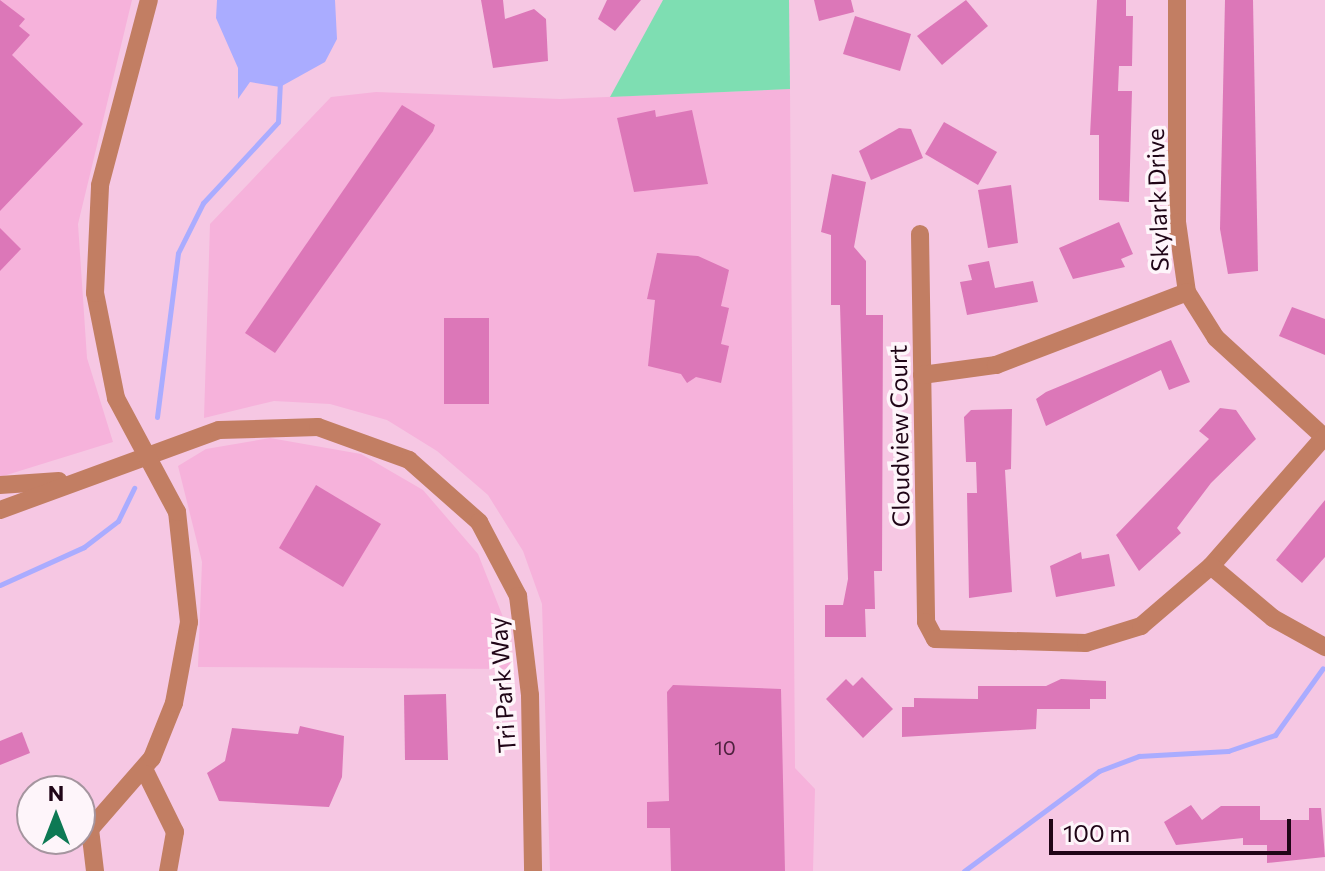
<!DOCTYPE html>
<style>
body{margin:0}
#map{position:relative;width:1325px;height:871px;overflow:hidden;background:#f6c7e3;font-family:Commissioner,sans-serif}
div>[style]{position:absolute}
[style*='--x']{left:calc(var(--x)*1px);top:calc(var(--y)*1px);width:calc(var(--w)*1px);rotate:calc(var(--a)*1deg)}
.built>*{inset:0;background:#f6b2db}
.green>*{inset:0;background:#7edeb2}
.water>*{inset:0;background:#aaacff}
.stream>*{height:5px;margin:-2.5px;padding:0 2.5px;transform-origin:2.5px;border-radius:2.5px;background:#aaacff}
.building>*{inset:0;background:#dc77b8}
.street>*{height:18px;margin:-9px;padding:0 9px;transform-origin:9px;border-radius:9px;background:#c27e63}
span{translate:-50% -50%;white-space:nowrap;text-align:center;line-height:1.15;-webkit-text-stroke:7px #fef5fa;paint-order:stroke}
.number-label{font-size:20px;color:#4f223f}
.number-label span{-webkit-text-stroke-width:0}
.street-label{font-size:24px;color:#200517}
.north{position:absolute;left:16px;top:775px;width:80px;height:80px;box-sizing:border-box;background:#fef5fa;border:2px solid #a5959f;border-radius:50%;rotate:0deg;font-size:22px;font-weight:700;line-height:32px;text-align:center;color:#200517}
.north::after{content:'';display:block;margin:auto;width:28px;height:36px;background:#0d7954;clip-path:polygon(50% 0,100% 100%,50% 72%,0 100%)}
.scale{position:absolute;left:1049px;top:819px;width:242px;height:36px;box-sizing:border-box;border:4px solid #200517;border-top:0;padding-left:10px;font-size:24px;line-height:28px;white-space:nowrap;color:#200517;-webkit-text-stroke:6px #fef5fa;paint-order:stroke}
</style>
<div id="map">
<div class="built">
<i style="clip-path:polygon(0 0,132px 0,78px 224px,87px 358px,113px 442px,0 477px)"></i>
<i style="clip-path:polygon(790px 89px,795px 768px,815px 789px,813px 871px,550px 871px,542px 604px,523px 551px,488px 495px,437px 451px,387px 420px,330px 404px,274px 401px,204px 418px,210px 224px,331px 97px,376px 92px,560px 99px)"></i>
<i style="clip-path:polygon(270px 438px,361px 454px,423px 490px,478px 554px,505px 622px,511px 669px,198px 667px,202px 562px,178px 466px,206px 449px)"></i>
</div>
<div class="green">
<i style="clip-path:polygon(663px 0,789px 0,790px 89px,610px 97px)"></i>
</div>
<div class="water">
<i style="clip-path:polygon(217px 0,335px 0,337px 39px,325px 62px,280px 87px,250px 82px,238px 99px,238px 68px,216px 18px)"></i>
</div>
<div class="stream">
<i style="--x:157;--y:417;--w:165;--a:-82.7"></i>
<i style="--x:178;--y:253;--w:56;--a:-63.4"></i>
<i style="--x:203;--y:203;--w:110;--a:-47.2"></i>
<i style="--x:278;--y:122;--w:41;--a:-87.2"></i>
<i style="--x:0;--y:585;--w:92;--a:-24.3"></i>
<i style="--x:84;--y:547;--w:43;--a:-37.4"></i>
<i style="--x:118;--y:521;--w:37;--a:-64"></i>
<i style="--x:964;--y:871;--w:168;--a:-36.5"></i>
<i style="--x:1099;--y:771;--w:43;--a:-20.6"></i>
<i style="--x:1139;--y:756;--w:89;--a:-3.2"></i>
<i style="--x:1228;--y:751;--w:50;--a:-18.8"></i>
<i style="--x:1275;--y:735;--w:82;--a:-54.4"></i>
</div>
<div class="building">
<i style="clip-path:polygon(0 0,25px 19px,19px 26px,30px 35px,12px 55px,83px 124px,0 211px)"></i>
<i style="clip-path:polygon(481px 0,503px 0,505px 19px,534px 9px,546px 19px,548px 61px,493px 68px)"></i>
<i style="clip-path:polygon(607px 0,641px 0,615px 31px,598px 19px)"></i>
<i style="clip-path:polygon(814px 0,851px 0,854px 12px,819px 21px)"></i>
<i style="clip-path:polygon(966px 0,988px 26px,942px 65px,917px 36px)"></i>
<i style="clip-path:polygon(1097px 0,1126px 0,1126px 16px,1133px 16px,1132px 66px,1119px 66px,1118px 91px,1132px 91px,1129px 202px,1099px 200px,1099px 135px,1090px 135px)"></i>
<i style="clip-path:polygon(1225px 0,1253px 0,1258px 271px,1228px 274px,1220px 229px)"></i>
<i style="clip-path:polygon(855px 16px,911px 34px,900px 71px,843px 54px)"></i>
<i style="clip-path:polygon(402px 105px,435px 125px,433px 131px,275px 353px,245px 333px)"></i>
<i style="clip-path:polygon(655px 110px,656px 117px,692px 110px,708px 184px,634px 192px,617px 118px)"></i>
<i style="clip-path:polygon(944px 122px,997px 152px,978px 185px,925px 154px)"></i>
<i style="clip-path:polygon(899px 128px,911px 129px,923px 158px,871px 180px,859px 151px)"></i>
<i style="clip-path:polygon(832px 174px,866px 182px,854px 247px,866px 261px,866px 315px,883px 315px,882px 571px,874px 571px,875px 609px,865px 609px,866px 637px,825px 637px,825px 605px,843px 605px,848px 579px,840px 305px,831px 305px,831px 235px,821px 232px)"></i>
<i style="clip-path:polygon(1011px 185px,1018px 243px,988px 248px,978px 190px)"></i>
<i style="clip-path:polygon(1119px 222px,1133px 254px,1121px 259px,1125px 267px,1073px 279px,1059px 248px)"></i>
<i style="clip-path:polygon(0 228px,21px 249px,0 271px)"></i>
<i style="clip-path:polygon(657px 253px,698px 256px,729px 270px,721px 306px,729px 308px,721px 344px,729px 346px,721px 383px,696px 377px,687px 383px,681px 374px,648px 366px,655px 300px,647px 299px)"></i>
<i style="clip-path:polygon(989px 261px,995px 288px,1033px 281px,1038px 302px,967px 315px,960px 282px,972px 280px,968px 265px)"></i>
<i style="clip-path:polygon(1292px 307px,1325px 319px,1325px 355px,1279px 336px)"></i>
<i style="clip-path:polygon(444px 318px,489px 318px,489px 404px,444px 404px)"></i>
<i style="clip-path:polygon(1171px 340px,1190px 382px,1169px 390px,1161px 370px,1046px 426px,1036px 399px,1046px 392px)"></i>
<i style="clip-path:polygon(1220px 408px,1236px 410px,1256px 439px,1211px 483px,1177px 528px,1181px 533px,1139px 571px,1116px 535px,1209px 439px,1199px 431px)"></i>
<i style="clip-path:polygon(1012px 409px,1011px 469px,1005px 470px,1012px 592px,969px 598px,967px 493px,977px 493px,976px 462px,966px 462px,964px 417px,971px 410px)"></i>
<i style="clip-path:polygon(316px 485px,381px 524px,343px 587px,279px 548px)"></i>
<i style="clip-path:polygon(1325px 500px,1325px 557px,1302px 583px,1276px 560px)"></i>
<i style="clip-path:polygon(1081px 552px,1082px 559px,1109px 554px,1115px 586px,1056px 597px,1050px 566px)"></i>
<i style="clip-path:polygon(862px 677px,893px 709px,863px 738px,826px 699px,846px 679px,853px 686px)"></i>
<i style="clip-path:polygon(1061px 679px,1106px 681px,1106px 699px,1090px 699px,1090px 709px,1037px 709px,1036px 729px,902px 737px,902px 707px,914px 707px,914px 698px,978px 699px,978px 686px,1046px 686px)"></i>
<i style="clip-path:polygon(673px 685px,781px 689px,785px 871px,671px 871px,670px 828px,647px 828px,647px 802px,669px 801px,667px 692px)"></i>
<i style="clip-path:polygon(446px 694px,448px 760px,405px 760px,404px 695px)"></i>
<i style="clip-path:polygon(300px 726px,344px 736px,342px 777px,329px 807px,219px 801px,207px 773px,225px 761px,232px 728px,298px 734px)"></i>
<i style="clip-path:polygon(22px 732px,30px 753px,0 765px,0 741px)"></i>
<i style="clip-path:polygon(1191px 805px,1202px 820px,1221px 806px,1260px 806px,1260px 820px,1309px 820px,1309px 808px,1321px 808px,1325px 857px,1267px 863px,1267px 845px,1243px 845px,1243px 838px,1176px 845px,1164px 822px)"></i>
</div>
<div class="street">
<i style="--x:1177;--y:0;--w:222;--a:90"></i>
<i style="--x:1177;--y:222;--w:71;--a:81.9"></i>
<i style="--x:1187;--y:292;--w:54;--a:57.8"></i>
<i style="--x:1216;--y:338;--w:147;--a:42.5"></i>
<i style="--x:920;--y:234;--w:388;--a:89.1"></i>
<i style="--x:926;--y:622;--w:19;--a:62"></i>
<i style="--x:935;--y:639;--w:151;--a:1.5"></i>
<i style="--x:1086;--y:643;--w:58;--a:-17.2"></i>
<i style="--x:1141;--y:626;--w:92;--a:-40.6"></i>
<i style="--x:1211;--y:566;--w:173;--a:-48.8"></i>
<i style="--x:922;--y:375;--w:75;--a:-7.7"></i>
<i style="--x:996;--y:365;--w:204;--a:-20.9"></i>
<i style="--x:0;--y:485;--w:59;--a:-3.9"></i>
<i style="--x:0;--y:510;--w:233;--a:-20.1"></i>
<i style="--x:219;--y:430;--w:99;--a:-1.7"></i>
<i style="--x:318;--y:427;--w:97;--a:19.9"></i>
<i style="--x:409;--y:460;--w:94;--a:41.5"></i>
<i style="--x:479;--y:522;--w:84;--a:62.2"></i>
<i style="--x:518;--y:596;--w:100;--a:83.1"></i>
<i style="--x:530;--y:695;--w:176;--a:89"></i>
<i style="--x:1211;--y:566;--w:81;--a:40"></i>
<i style="--x:1273;--y:618;--w:60;--a:29.1"></i>
<i style="--x:144;--y:769;--w:70;--a:63.8"></i>
<i style="--x:175;--y:832;--w:40;--a:100"></i>
<i style="--x:95;--y:871;--w:42;--a:-96.8"></i>
<i style="--x:90;--y:829;--w:94;--a:-48.9"></i>
<i style="--x:152;--y:758;--w:59;--a:-68.2"></i>
<i style="--x:174;--y:703;--w:82;--a:-79.5"></i>
<i style="--x:189;--y:622;--w:111;--a:-96.2"></i>
<i style="--x:177;--y:512;--w:129;--a:-118.2"></i>
<i style="--x:116;--y:398;--w:107;--a:-101.3"></i>
<i style="--x:95;--y:293;--w:108;--a:-87.3"></i>
<i style="--x:100;--y:185;--w:191;--a:-75.2"></i>
</div>
<div class="number-label">
<span style="left:725px;top:747px">10</span>
</div>
<div class="street-label">
<span style="left:1157px;top:200px;rotate:-92deg">Skylark Drive</span>
<span style="left:899px;top:436px;rotate:-91deg">Cloudview Court</span>
<span style="left:502px;top:685px;rotate:-94deg">Tri Park Way</span>
</div>
<div class="north">N</div>
<div class="scale">100 m</div>
</div>
